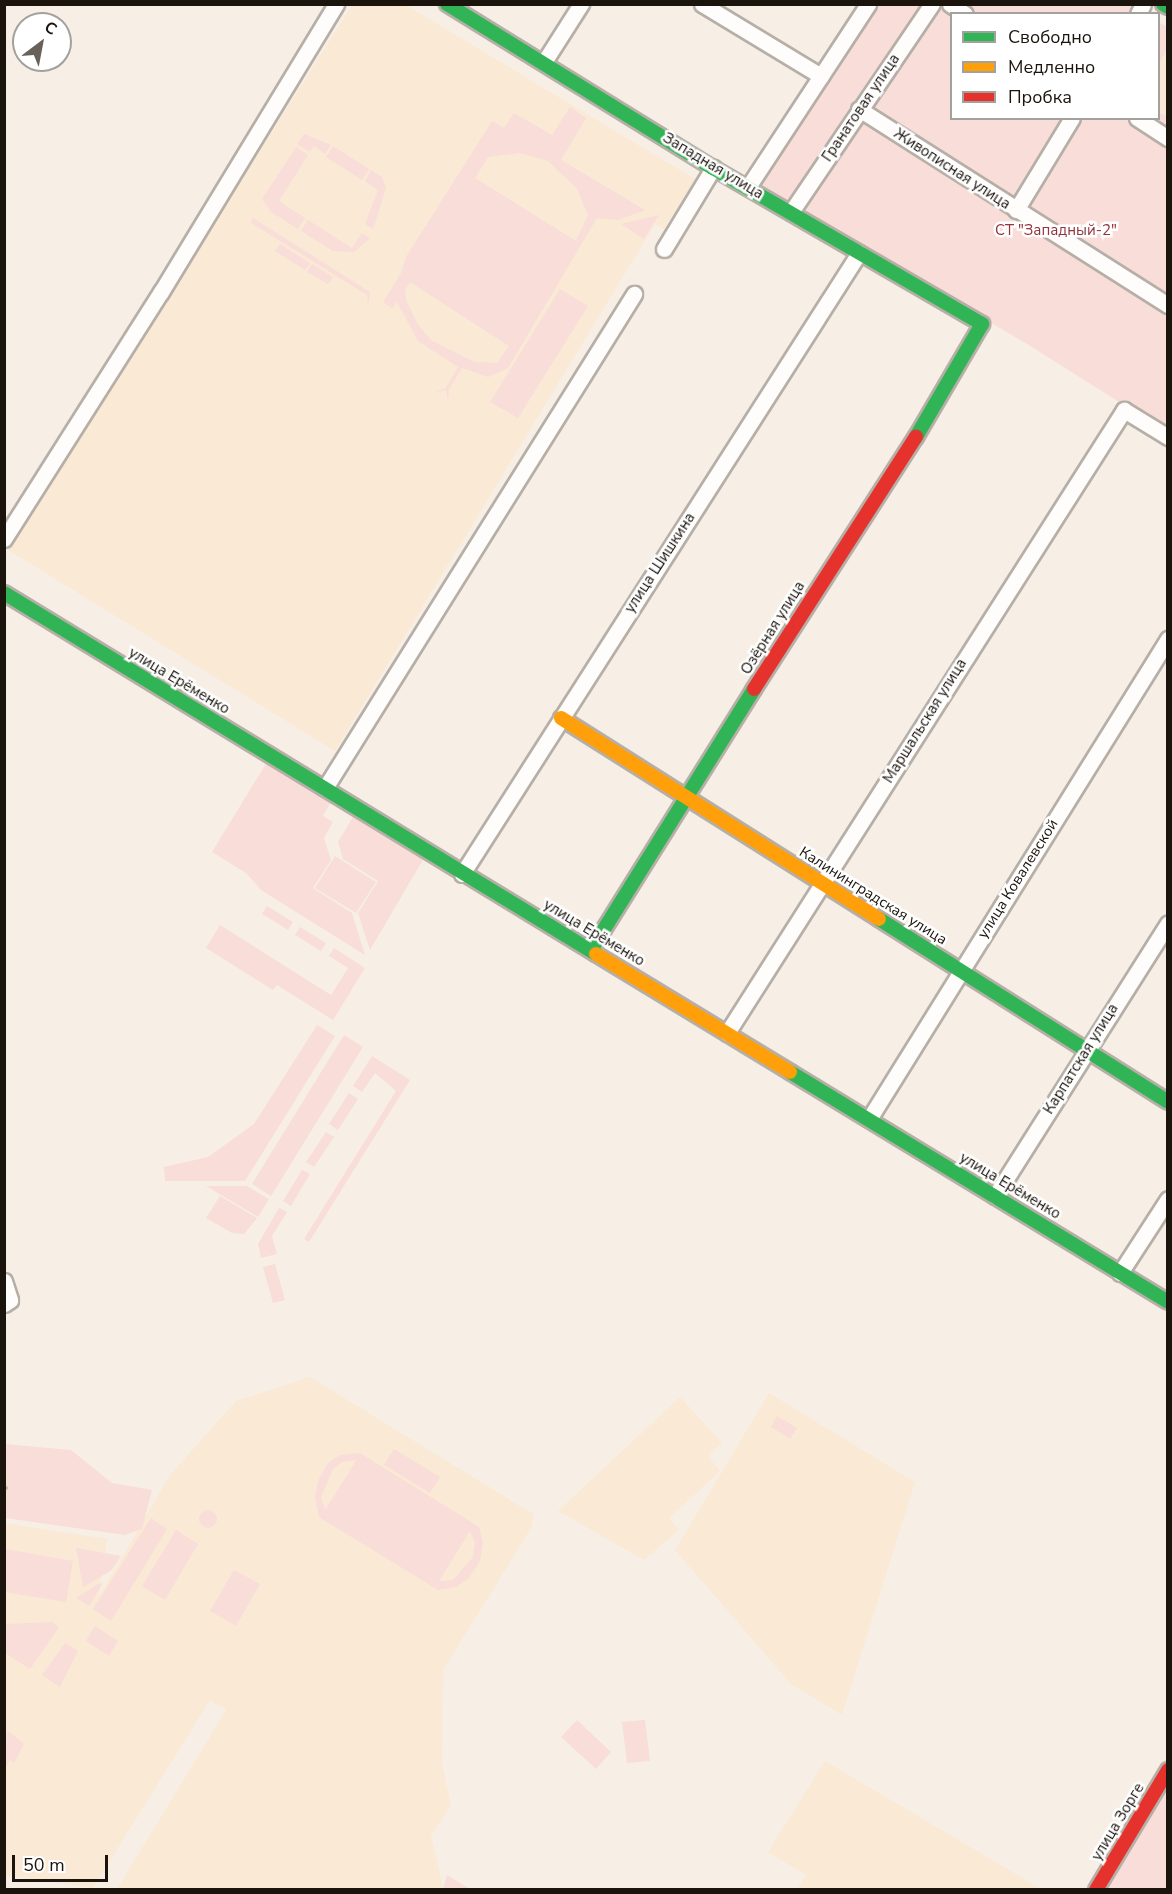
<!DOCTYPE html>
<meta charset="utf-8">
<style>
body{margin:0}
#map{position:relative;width:1172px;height:1894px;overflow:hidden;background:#f7efe5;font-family:"Nunito Sans",sans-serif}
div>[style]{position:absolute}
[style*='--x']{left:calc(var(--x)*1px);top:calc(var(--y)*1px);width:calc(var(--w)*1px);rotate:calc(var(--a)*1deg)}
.built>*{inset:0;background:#fae9d5}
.green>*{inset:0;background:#f8ddd8}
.round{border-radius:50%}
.stream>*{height:4px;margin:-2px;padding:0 2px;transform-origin:2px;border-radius:2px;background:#b6c693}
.roads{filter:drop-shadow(2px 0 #b6afa7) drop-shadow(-2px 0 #b6afa7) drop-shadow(0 2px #b6afa7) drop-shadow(0 -2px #b6afa7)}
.street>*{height:15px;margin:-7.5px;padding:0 7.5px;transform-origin:7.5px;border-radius:7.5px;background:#fefdfb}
.fast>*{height:14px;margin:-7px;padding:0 7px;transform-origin:7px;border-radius:7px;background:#30b455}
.slow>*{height:14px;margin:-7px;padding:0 7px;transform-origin:7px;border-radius:7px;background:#ff9f0a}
.jam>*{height:14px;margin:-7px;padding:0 7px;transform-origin:7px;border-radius:7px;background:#e5322d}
span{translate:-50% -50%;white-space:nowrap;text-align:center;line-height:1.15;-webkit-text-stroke:5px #fff;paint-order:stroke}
.street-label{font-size:15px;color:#1a140d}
.park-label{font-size:15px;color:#92333d}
.frame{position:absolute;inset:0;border:6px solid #1a140d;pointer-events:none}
.legend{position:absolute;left:950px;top:12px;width:210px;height:108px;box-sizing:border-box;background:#fff;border:2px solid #a3a19e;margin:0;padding:8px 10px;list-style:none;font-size:18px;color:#1a140d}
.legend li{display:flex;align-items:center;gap:12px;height:30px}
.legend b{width:30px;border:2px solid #a3a19e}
.north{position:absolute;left:12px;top:12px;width:60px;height:60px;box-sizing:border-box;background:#fff;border:2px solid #a3a19e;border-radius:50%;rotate:32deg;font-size:16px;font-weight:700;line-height:24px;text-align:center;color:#1a140d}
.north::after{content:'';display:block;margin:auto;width:21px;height:27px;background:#676159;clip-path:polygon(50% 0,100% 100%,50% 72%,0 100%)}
.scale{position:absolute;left:12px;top:1855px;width:96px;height:27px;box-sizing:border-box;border:3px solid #1a140d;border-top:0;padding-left:8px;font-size:18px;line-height:21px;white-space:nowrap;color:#1a140d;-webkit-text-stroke:4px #fff;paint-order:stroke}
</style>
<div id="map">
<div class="built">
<i style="clip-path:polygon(352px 5px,406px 5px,695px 179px,664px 229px,655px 224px,335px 751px,8px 550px)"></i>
<i style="clip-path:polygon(1167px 49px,1168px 116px,1167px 118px,1159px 113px,1158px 64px)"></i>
<i style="clip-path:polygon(310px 1377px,533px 1514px,532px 1527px,443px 1670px,442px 1763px,451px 1805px,431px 1836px,443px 1886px,440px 1889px,117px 1889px,226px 1710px,210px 1700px,93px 1888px,5px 1875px,4px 1523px,107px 1539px,99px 1596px,170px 1475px,236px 1401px)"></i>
<i style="clip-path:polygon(769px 1393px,915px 1482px,842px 1715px,791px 1684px,675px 1550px)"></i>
<i style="clip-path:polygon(680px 1397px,722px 1443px,708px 1456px,720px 1471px,669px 1518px,679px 1530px,644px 1560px,558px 1511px)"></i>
<i style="clip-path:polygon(825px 1761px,1041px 1889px,797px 1889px,806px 1875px,768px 1852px)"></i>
</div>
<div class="green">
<i style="clip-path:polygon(864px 5px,1130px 5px,1145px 13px,952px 14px,952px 118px,1158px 118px,1159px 113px,1167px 116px,1167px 432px,1027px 344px,749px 181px)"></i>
<i style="clip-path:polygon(1158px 22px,1168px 27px,1167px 49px,1159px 64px)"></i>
<i style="clip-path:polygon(evenodd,570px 107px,586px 118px,561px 160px,645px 210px,618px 220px,597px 218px,508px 368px,488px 377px,462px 368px,449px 389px,448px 402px,446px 390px,434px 393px,446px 388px,458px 367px,418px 341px,397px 302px,392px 308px,383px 302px,401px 273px,406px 257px,492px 121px,504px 128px,514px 113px,552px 135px,570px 107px,520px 153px,548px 161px,577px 189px,588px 215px,576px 241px,475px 178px,488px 157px,520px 153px,570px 107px,410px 282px,509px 346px,497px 363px,475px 362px,431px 340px,417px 323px,406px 300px,405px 290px,410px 282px)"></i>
<i style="clip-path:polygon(304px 134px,331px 145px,325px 154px,314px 146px,310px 152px,297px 144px)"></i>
<i style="clip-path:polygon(333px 146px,369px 169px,362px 180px,326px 157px)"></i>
<i style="clip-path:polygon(296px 147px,308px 155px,279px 201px,305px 218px,298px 229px,271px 212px,262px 199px)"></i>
<i style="clip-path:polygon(371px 170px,382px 177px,386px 188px,373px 229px,365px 224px,378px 190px,365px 181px)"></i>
<i style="clip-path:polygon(659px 215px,644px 239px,621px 224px)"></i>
<i style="clip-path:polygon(253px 218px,370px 292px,368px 305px,367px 295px,251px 223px)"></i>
<i style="clip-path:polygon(308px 220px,352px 248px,362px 233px,370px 238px,354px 252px,333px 251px,301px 231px)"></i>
<i style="clip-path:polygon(280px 244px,310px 263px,305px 270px,275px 251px)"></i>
<i style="clip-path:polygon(312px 264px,333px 277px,328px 284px,307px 272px)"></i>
<i style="clip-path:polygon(560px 289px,588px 306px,518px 418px,490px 402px)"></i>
<i style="clip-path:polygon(267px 762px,331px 802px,323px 816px,333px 822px,324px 838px,331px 860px,313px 888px,352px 913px,365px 955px,261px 890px,246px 873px,212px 852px)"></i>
<i style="clip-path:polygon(354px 815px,424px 858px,370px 950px,358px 913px,378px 881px,343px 859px,338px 842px)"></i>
<i style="clip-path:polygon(335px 856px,376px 882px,356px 913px,315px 888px)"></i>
<i style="clip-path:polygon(267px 906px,293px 922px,288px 930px,262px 914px)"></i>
<i style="clip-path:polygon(220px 925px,331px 995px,348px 968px,329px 956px,334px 948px,365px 968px,333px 1020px,277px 985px,273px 990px,206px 948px)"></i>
<i style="clip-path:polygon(300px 927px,326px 943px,321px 951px,295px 935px)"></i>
<i style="clip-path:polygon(317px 1025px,335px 1036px,245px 1181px,165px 1181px,164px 1167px,208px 1157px,254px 1124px)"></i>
<i style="clip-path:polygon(344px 1035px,363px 1047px,271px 1196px,252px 1184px)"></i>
<i style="clip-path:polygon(372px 1056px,410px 1080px,309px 1242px,304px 1239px,396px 1091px,375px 1073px,362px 1092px,353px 1086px)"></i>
<i style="clip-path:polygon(349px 1093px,358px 1099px,338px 1130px,329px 1124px)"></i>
<i style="clip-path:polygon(326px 1132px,334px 1137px,314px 1167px,306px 1162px)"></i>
<i style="clip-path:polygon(302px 1170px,310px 1174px,291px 1206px,283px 1201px)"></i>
<i style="clip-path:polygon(206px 1186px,247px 1186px,269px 1199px,258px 1217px)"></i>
<i style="clip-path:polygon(220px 1196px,257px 1218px,244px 1234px,232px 1233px,206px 1218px)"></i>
<i style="clip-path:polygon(279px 1208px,287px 1212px,272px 1236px,277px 1254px,261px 1258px,258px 1244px)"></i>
<i style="clip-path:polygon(275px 1264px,285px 1300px,273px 1303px,263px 1267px)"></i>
<i style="clip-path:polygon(777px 1416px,797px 1428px,790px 1439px,771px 1427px)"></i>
<i style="clip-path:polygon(5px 1444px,71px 1450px,112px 1483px,152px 1490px,142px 1529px,125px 1535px,5px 1518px)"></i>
<i style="clip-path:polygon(394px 1449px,440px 1477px,430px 1493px,384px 1465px)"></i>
<i style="clip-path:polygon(evenodd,360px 1453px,479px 1527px,483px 1543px,480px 1561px,469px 1578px,456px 1587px,438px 1590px,319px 1517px,315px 1497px,318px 1481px,328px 1463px,340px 1455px,360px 1453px,356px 1460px,356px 1461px,325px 1510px,321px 1497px,333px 1469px,342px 1462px,356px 1460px,360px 1453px,470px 1531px,475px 1543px,473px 1557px,453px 1580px,439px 1581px,470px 1531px)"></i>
<i class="round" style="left:199px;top:1510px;width:18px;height:18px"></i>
<i style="clip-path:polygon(151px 1518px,167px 1529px,111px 1621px,93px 1609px)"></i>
<i style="clip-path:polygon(176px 1530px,198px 1544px,165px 1600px,142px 1586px)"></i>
<i style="clip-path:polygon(76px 1548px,121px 1556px,112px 1570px,83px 1587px)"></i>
<i style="clip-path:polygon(5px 1549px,73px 1561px,66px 1602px,5px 1592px)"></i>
<i style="clip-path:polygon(234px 1570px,260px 1584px,236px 1626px,210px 1611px)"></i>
<i style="clip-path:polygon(103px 1583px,89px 1606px,76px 1598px,98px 1584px)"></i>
<i style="clip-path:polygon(52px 1622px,59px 1627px,30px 1669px,5px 1653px,5px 1624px)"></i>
<i style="clip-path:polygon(95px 1626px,118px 1641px,109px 1656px,86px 1641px)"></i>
<i style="clip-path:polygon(65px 1643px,78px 1651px,60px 1687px,42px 1675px)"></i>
<i style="clip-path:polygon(577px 1720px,611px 1752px,596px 1769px,561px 1737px)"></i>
<i style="clip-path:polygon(645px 1720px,650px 1761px,627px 1763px,622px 1722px)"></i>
<i style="clip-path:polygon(7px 1730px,24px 1744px,14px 1763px,10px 1760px,5px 1769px)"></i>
<i style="clip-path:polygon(1167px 1785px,1167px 1889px,1105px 1889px)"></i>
<i style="clip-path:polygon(447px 1875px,470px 1889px,443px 1889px)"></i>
</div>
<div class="stream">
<i style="--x:4;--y:1488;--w:2;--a:0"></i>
</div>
<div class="roads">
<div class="street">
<i style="--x:702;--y:4;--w:139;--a:31.2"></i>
<i style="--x:950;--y:4;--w:18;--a:34"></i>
<i style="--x:1138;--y:14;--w:11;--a:-63"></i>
<i style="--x:544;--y:62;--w:69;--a:-57.5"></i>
<i style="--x:859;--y:109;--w:366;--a:32.4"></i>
<i style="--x:1137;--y:118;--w:37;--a:33"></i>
<i style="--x:748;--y:187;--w:219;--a:-56.7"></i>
<i style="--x:1016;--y:210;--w:108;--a:-58.7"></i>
<i style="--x:791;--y:212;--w:251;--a:-55.9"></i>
<i style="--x:664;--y:249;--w:95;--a:-58.8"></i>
<i style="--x:4;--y:539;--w:293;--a:-57.6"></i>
<i style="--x:161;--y:292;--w:337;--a:-58.7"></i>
<i style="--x:325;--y:788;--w:583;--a:-57.97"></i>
<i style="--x:462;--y:874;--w:737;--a:-57.41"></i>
<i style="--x:727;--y:1033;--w:739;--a:-57.49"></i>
<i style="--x:1124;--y:410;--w:52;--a:31.5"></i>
<i style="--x:869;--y:1119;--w:566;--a:-58.08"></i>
<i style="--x:995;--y:1196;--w:323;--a:-57.6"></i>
<i style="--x:1120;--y:1273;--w:88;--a:-57"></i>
<i style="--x:4;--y:1281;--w:20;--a:72"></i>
<i style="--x:10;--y:1300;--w:7;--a:146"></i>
</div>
<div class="fast">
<i style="--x:447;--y:4;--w:312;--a:31.7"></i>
<i style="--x:713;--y:168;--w:311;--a:30.1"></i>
<i style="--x:982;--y:324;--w:131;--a:120.3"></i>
<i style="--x:1163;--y:4;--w:6;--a:31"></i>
<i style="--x:4;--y:593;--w:693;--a:31.37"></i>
<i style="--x:879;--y:919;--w:342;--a:32.3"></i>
<i style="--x:591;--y:950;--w:308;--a:-58"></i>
<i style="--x:790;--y:1072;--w:442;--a:31.3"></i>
</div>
<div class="slow">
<i style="--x:561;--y:718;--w:376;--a:32.3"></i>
<i style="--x:596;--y:954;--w:227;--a:31.3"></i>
</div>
<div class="jam">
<i style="--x:754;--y:689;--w:300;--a:-57.3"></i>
<i style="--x:1096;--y:1890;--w:140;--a:-59"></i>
</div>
</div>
<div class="street-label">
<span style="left:861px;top:108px;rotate:-56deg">Гранатовая улица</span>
<span style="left:713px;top:166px;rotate:31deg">Западная улица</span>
<span style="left:952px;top:169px;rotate:33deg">Живописная улица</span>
<span style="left:660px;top:563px;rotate:-57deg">улица Шишкина</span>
<span style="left:773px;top:628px;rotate:-58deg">Озёрная улица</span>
<span style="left:179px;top:681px;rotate:31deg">улица Ерёменко</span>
<span style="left:925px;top:721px;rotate:-58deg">Маршальская улица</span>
<span style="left:1018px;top:879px;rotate:-58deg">улица Ковалевской</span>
<span style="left:873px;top:896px;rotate:32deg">Калининградская улица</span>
<span style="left:594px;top:933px;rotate:31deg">улица Ерёменко</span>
<span style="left:1081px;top:1059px;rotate:-58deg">Карпатская улица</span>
<span style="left:1010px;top:1186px;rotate:31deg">улица Ерёменко</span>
<span style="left:1118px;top:1822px;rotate:-59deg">улица Зорге</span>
</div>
<div class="park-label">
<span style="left:1056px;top:231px">СТ "Западный-2"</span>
</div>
<div class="frame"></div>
<ul class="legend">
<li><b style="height:8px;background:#30b455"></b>Свободно</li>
<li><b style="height:8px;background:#ff9f0a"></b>Медленно</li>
<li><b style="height:8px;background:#e5322d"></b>Пробка</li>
</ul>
<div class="north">С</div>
<div class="scale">50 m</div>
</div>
